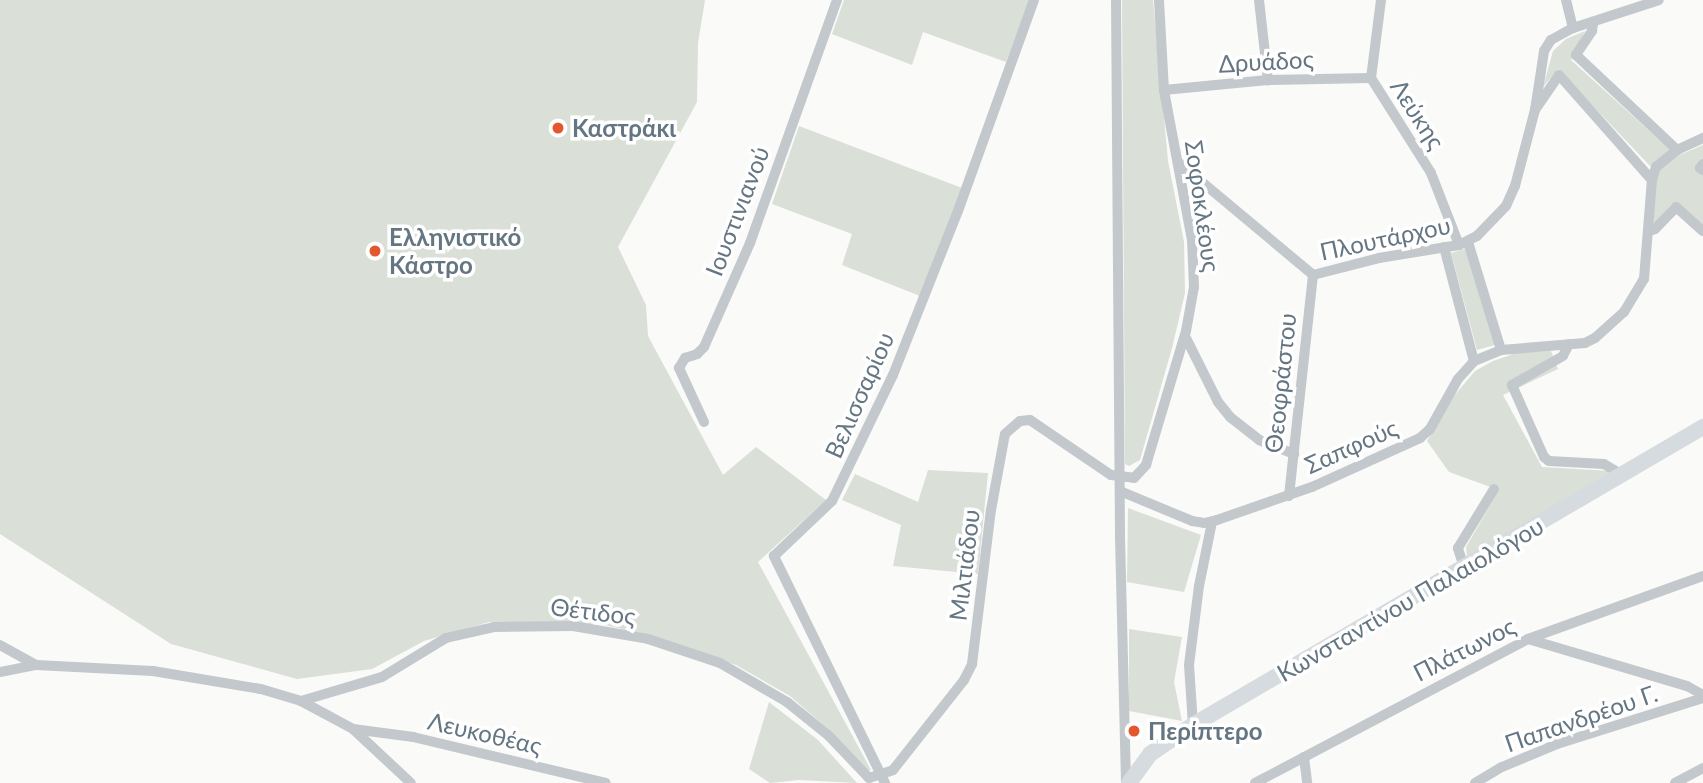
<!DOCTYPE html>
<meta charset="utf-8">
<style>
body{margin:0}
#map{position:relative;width:1703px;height:783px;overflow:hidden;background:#fafaf8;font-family:Lato,sans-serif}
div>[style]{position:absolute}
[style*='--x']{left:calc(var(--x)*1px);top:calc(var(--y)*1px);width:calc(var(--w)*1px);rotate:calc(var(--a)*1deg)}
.green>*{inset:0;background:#dadfd7}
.street>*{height:10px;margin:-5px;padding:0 5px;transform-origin:5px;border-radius:5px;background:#c3c8cc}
.secondary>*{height:16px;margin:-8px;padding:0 8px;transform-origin:8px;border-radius:8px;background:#d6dbdf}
.dots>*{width:19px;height:19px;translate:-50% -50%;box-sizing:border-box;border:4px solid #fff;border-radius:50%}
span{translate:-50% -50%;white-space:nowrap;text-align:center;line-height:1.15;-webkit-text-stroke:7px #fff;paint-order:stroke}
.street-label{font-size:24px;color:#657683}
.poi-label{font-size:24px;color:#657683;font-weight:700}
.left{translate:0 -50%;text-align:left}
</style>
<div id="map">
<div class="green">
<i style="clip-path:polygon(0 0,705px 0,698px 43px,697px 102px,618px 247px,646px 305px,648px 336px,723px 475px,756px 447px,826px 500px,758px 562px,871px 770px,864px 771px,827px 728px,790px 696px,736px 665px,649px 635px,600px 624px,489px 622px,424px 641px,372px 669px,297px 679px,171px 644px,0 534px)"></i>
<i style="clip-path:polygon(844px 0,1030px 0,1006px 62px,923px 32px,912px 65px,832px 34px)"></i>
<i style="clip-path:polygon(1122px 0,1153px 0,1168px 161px,1184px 242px,1185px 293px,1172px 348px,1140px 460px,1129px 466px,1125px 464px)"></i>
<i style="clip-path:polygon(1585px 31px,1571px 60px,1677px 156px,1703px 145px,1703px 225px,1680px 205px,1672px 204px,1654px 224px,1652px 222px,1651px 167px,1558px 69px,1543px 87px,1553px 51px,1566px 39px)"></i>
<i style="clip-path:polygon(799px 126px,962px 188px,920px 296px,842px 265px,852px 234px,772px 204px)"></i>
<i style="clip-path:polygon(1467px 248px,1495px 345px,1477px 350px,1451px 253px)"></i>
<i style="clip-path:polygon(1551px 351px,1558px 369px,1503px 395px,1542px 467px,1612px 471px,1467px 558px,1466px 547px,1499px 490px,1449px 472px,1427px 441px,1453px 397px,1475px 371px,1493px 361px,1519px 352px)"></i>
<i style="clip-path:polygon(928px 470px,988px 473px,978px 574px,893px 566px,901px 525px,842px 500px,855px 474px,918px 502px)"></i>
<i style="clip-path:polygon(1128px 508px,1201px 535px,1184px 592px,1127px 582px)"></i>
<i style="clip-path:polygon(1129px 629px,1182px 637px,1174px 682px,1182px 721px,1129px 711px)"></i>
<i style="clip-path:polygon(769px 702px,818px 740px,857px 783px,799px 780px,770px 783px,749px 769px)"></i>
</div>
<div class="street">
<i style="--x:1116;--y:0;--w:537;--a:89.57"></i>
<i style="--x:1120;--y:537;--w:246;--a:88.6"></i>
<i style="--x:1259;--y:0;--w:81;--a:83.6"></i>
<i style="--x:1381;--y:0;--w:79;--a:97.3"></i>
<i style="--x:1371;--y:78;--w:112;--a:57.7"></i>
<i style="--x:1431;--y:173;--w:77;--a:68.7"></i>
<i style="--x:1566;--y:0;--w:29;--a:76"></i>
<i style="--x:1593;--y:23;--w:8;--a:97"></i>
<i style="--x:1592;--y:31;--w:29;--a:124"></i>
<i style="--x:1576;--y:55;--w:139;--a:43.2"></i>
<i style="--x:1164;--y:90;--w:104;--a:-5.5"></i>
<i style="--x:1268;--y:80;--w:103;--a:-1.1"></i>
<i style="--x:1535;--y:110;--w:42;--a:-55.6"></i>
<i style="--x:1559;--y:75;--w:140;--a:48.5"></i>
<i style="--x:1178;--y:162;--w:176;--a:39.9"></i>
<i style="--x:1313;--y:275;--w:68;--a:-14.4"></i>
<i style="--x:1379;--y:258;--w:81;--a:-9.2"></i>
<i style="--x:1459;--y:245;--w:20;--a:-27"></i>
<i style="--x:1477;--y:236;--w:42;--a:-46"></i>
<i style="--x:1506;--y:206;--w:22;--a:-66"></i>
<i style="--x:1515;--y:186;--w:79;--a:-75.3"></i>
<i style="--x:1535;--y:110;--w:60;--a:-81.3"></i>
<i style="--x:1544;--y:51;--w:13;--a:-58"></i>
<i style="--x:1551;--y:40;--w:25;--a:-29"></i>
<i style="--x:1573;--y:28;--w:90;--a:-18"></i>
<i style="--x:1703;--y:164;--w:5;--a:127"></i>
<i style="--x:1700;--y:168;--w:4;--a:34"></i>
<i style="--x:1649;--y:231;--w:6;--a:-18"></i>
<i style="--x:1655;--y:229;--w:30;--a:-46"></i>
<i style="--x:1676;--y:207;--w:36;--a:42"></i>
<i style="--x:1468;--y:242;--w:113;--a:73"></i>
<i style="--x:1444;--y:247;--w:118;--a:75.3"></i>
<i style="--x:1185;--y:336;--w:74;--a:63.4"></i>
<i style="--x:1218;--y:402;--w:19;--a:51"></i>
<i style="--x:1230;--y:417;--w:37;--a:38"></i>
<i style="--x:1259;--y:440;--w:38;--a:22"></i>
<i style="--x:1569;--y:344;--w:13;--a:117"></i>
<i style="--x:1563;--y:356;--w:59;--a:150.4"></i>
<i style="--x:1512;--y:385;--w:79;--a:66"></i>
<i style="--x:1544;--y:457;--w:6;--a:39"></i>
<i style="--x:1549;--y:461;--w:55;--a:3.1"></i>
<i style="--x:1604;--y:464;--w:21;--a:31"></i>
<i style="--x:704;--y:422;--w:60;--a:-114.8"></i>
<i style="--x:679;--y:368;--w:12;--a:-59"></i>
<i style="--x:685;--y:358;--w:13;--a:-18"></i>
<i style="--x:697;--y:354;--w:10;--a:-45"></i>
<i style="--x:704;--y:347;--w:114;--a:-66.1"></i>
<i style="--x:750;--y:243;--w:258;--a:-70.3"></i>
<i style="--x:1120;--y:491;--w:78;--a:22.6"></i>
<i style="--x:1192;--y:521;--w:12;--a:9"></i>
<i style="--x:1204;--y:523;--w:13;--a:-13"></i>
<i style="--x:1217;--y:520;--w:101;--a:-19.2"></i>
<i style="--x:1312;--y:487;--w:119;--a:-24.4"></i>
<i style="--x:1420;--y:438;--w:13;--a:-42"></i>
<i style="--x:1430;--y:429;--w:57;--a:-60.8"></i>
<i style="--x:1458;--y:379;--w:24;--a:-48"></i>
<i style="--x:1474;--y:361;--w:29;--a:-22"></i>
<i style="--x:1501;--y:350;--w:84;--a:-4.8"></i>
<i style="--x:1585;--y:343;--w:11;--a:-27"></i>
<i style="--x:1595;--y:338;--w:39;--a:-42"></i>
<i style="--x:1624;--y:312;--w:39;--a:-59"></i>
<i style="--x:1644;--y:279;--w:99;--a:-85.4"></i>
<i style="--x:1652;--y:180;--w:14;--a:-73"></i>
<i style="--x:1656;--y:167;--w:27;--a:-39"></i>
<i style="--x:1677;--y:150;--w:29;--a:-25"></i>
<i style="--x:1289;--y:496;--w:222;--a:-83.8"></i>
<i style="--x:1464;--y:567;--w:20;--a:-108"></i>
<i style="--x:1458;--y:548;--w:69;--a:-58.6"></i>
<i style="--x:1528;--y:639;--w:166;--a:16.5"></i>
<i style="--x:1687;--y:686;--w:18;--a:29"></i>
<i style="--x:0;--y:645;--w:41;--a:29.1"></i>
<i style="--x:36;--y:665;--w:117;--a:2.9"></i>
<i style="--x:153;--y:671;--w:109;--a:9.5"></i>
<i style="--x:261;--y:689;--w:42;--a:16.7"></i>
<i style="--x:301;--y:701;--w:59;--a:28.3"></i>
<i style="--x:353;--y:729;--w:79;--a:43"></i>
<i style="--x:0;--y:672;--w:37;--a:-11"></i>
<i style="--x:301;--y:701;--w:84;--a:-16.5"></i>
<i style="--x:382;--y:677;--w:75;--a:-31.4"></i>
<i style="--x:446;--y:638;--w:49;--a:-12.9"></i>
<i style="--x:494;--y:627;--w:79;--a:-0.7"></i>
<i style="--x:573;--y:626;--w:76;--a:9.8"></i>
<i style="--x:648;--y:639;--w:76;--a:18.4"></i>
<i style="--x:720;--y:663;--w:78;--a:30.2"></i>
<i style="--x:787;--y:702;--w:54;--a:39"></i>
<i style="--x:829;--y:736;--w:58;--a:46.4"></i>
<i style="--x:869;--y:778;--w:25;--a:-18"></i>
<i style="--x:893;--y:770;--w:115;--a:-51.7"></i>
<i style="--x:964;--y:680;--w:18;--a:-63"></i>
<i style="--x:972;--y:664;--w:155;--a:-83"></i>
<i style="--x:991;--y:510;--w:77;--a:-79.6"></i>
<i style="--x:1005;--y:434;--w:20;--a:-41"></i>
<i style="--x:1020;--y:421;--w:10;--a:-6"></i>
<i style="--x:1030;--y:420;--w:98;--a:34.2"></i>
<i style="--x:1111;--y:475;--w:23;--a:7"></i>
<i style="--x:1134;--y:478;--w:18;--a:-47"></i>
<i style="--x:1146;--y:465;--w:140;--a:-73.4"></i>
<i style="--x:1186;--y:331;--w:45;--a:-79.7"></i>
<i style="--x:1194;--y:287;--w:47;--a:-92.4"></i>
<i style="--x:1192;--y:240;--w:153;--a:-100.6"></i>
<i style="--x:1164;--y:90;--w:90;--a:-93.2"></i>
<i style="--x:1193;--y:725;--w:60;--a:-93.8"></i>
<i style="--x:1189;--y:665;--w:80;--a:-82.8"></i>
<i style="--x:1199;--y:586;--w:65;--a:-78.5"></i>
<i style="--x:353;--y:729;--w:61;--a:7.6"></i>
<i style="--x:413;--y:737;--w:198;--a:13.4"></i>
<i style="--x:1304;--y:757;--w:26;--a:83"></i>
<i style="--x:885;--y:783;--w:253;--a:-116.1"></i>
<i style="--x:774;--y:556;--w:80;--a:-43.5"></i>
<i style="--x:832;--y:501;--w:140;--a:-64.2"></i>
<i style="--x:893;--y:375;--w:176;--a:-68.4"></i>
<i style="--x:958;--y:211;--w:224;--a:-70.2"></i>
<i style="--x:1255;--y:783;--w:309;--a:-27.8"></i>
<i style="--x:1528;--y:639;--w:186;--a:-19.8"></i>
<i style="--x:1475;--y:783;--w:31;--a:-31"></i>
<i style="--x:1502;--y:767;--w:60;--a:-22.7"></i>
<i style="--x:1557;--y:744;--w:153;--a:-17.5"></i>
<i style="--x:1675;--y:783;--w:32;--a:-28"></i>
</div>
<div class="secondary">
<i style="--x:1129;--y:783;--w:36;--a:-54"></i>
<i style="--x:1150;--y:754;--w:52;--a:-34"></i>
<i style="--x:1193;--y:725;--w:591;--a:-30.3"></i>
</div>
<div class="dots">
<i style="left:558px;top:128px;background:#e4572e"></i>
<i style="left:375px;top:251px;background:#e4572e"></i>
<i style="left:1134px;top:731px;background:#e4572e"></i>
</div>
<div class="street-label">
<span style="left:1266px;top:61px;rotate:-3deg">Δρυάδος</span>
<span style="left:1418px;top:114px;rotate:57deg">Λεύκης</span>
<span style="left:1203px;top:206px;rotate:82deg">Σοφοκλέους</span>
<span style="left:737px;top:211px;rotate:-69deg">Ιουστινιανού</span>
<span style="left:1385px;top:238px;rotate:-12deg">Πλουτάρχου</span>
<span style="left:1280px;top:383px;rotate:-84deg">Θεοφράστου</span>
<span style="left:859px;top:395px;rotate:-66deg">Βελισσαρίου</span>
<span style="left:1351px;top:446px;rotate:-24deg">Σαπφούς</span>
<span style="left:964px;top:565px;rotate:-83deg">Μιλτιάδου</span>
<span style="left:1410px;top:599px;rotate:-30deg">Κωνσταντίνου Παλαιολόγου</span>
<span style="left:593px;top:611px;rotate:7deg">Θέτιδος</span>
<span style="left:1464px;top:649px;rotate:-27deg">Πλάτωνος</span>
<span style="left:1581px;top:718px;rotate:-19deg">Παπανδρέου Γ.</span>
<span style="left:485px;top:733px;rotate:13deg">Λευκοθέας</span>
</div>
<div class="poi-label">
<span class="left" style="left:572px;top:128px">Καστράκι</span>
<span class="left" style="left:389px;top:251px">Ελληνιστικό<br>Κάστρο</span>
<span class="left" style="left:1148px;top:731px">Περίπτερο</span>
</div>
</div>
